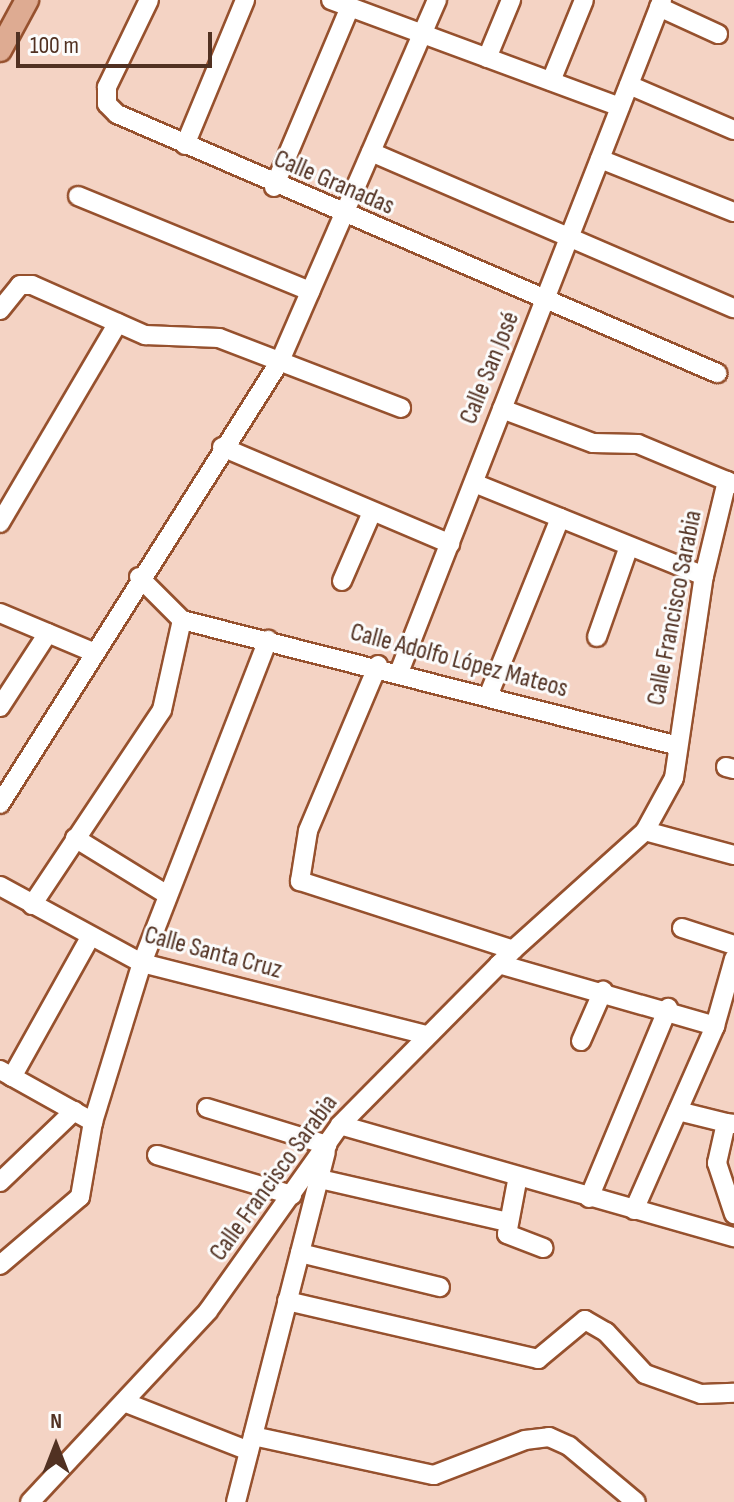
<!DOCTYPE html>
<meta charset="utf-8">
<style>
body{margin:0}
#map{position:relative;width:734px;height:1502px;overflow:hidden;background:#f4d3c4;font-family:"Sofia Sans Condensed",sans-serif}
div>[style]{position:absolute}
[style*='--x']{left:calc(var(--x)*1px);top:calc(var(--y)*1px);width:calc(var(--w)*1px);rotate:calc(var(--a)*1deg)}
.roads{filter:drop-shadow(2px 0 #96512e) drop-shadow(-2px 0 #96512e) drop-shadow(0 2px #96512e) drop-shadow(0 -2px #96512e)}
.minor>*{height:18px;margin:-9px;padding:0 9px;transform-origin:9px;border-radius:9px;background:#fff}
.major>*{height:22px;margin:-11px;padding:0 11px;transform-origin:11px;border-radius:11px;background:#deab92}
span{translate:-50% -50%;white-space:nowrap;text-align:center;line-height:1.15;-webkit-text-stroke:6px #fcfcfc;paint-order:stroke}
.street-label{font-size:26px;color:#513122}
.north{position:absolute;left:16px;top:1406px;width:80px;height:80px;-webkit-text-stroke:6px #fcfcfc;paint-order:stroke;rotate:0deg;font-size:22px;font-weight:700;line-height:32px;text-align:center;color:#513122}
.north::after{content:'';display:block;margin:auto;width:28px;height:36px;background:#513122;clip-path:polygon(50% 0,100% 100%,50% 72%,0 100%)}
.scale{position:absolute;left:16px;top:32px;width:196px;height:36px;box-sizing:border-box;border:4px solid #513122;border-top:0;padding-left:10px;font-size:24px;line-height:28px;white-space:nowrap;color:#513122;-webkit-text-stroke:6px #fcfcfc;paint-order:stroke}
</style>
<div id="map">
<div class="roads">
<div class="minor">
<i style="--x:149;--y:0;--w:97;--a:115.8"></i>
<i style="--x:107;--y:87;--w:17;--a:90"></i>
<i style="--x:107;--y:104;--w:14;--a:45"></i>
<i style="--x:117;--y:114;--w:654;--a:23.35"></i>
<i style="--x:331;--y:0;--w:308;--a:20.3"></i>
<i style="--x:659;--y:7;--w:65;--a:24.6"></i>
<i style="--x:487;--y:58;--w:63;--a:-67.5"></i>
<i style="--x:551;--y:81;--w:87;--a:-67.8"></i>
<i style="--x:629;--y:85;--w:114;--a:23.2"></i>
<i style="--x:185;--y:145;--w:157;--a:-67.5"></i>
<i style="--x:371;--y:152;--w:395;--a:23.3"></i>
<i style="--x:600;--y:159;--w:144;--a:21.6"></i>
<i style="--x:274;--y:187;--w:195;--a:-67.1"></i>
<i style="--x:78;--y:196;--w:251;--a:22.3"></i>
<i style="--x:0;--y:310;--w:32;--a:-51"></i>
<i style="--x:20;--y:285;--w:12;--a:0"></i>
<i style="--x:32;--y:285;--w:124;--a:23.9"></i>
<i style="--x:145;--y:335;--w:74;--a:2.3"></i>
<i style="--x:219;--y:338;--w:195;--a:21"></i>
<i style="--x:502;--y:409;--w:97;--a:20.5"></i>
<i style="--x:593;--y:443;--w:45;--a:1.3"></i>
<i style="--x:638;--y:444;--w:104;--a:22.6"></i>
<i style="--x:222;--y:447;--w:248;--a:23"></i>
<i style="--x:474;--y:483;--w:248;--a:22"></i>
<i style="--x:0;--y:523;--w:232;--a:-59.5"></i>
<i style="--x:139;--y:577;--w:61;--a:45"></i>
<i style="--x:342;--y:581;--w:75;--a:-66.5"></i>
<i style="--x:0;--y:613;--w:101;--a:22.8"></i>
<i style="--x:182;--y:620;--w:509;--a:14.23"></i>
<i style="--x:597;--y:637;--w:96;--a:-70.6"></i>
<i style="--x:378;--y:665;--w:180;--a:112.9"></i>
<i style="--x:308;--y:831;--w:51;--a:99.1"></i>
<i style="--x:300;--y:881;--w:224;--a:17.9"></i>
<i style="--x:400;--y:670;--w:719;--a:-68.64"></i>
<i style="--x:489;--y:694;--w:190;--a:-68"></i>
<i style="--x:0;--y:707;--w:88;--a:-57"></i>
<i style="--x:726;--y:767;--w:8;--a:14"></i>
<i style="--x:0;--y:804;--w:524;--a:-57.7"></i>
<i style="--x:280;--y:361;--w:394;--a:-66.5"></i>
<i style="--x:645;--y:831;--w:92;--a:15.1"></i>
<i style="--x:75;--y:838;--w:107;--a:31.6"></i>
<i style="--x:0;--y:886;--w:162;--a:28.5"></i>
<i style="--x:142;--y:963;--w:294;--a:14.2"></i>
<i style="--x:32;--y:905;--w:234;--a:-56.3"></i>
<i style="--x:162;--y:710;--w:92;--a:-77.5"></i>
<i style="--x:682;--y:928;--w:55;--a:18.1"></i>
<i style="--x:499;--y:964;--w:225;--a:16"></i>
<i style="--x:581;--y:1041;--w:55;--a:-66.3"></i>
<i style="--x:0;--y:1070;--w:107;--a:29.2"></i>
<i style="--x:12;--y:1077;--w:158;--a:-60.8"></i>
<i style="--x:207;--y:1108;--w:126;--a:17.1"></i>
<i style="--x:678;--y:1111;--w:49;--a:14"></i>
<i style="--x:734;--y:1124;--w:8;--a:-173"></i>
<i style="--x:726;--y:1123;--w:41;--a:102.7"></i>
<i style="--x:717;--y:1163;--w:54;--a:71.6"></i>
<i style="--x:340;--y:1125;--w:410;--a:15.9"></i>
<i style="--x:157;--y:1155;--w:141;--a:16.5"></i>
<i style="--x:518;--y:1176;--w:59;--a:100.7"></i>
<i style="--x:507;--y:1234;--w:39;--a:21"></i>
<i style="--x:320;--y:1179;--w:192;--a:12.9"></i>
<i style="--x:0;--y:1182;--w:103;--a:-43.8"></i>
<i style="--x:589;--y:1198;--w:206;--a:-67.4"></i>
<i style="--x:634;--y:1210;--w:201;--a:-66.2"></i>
<i style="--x:715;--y:1026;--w:70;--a:-74.2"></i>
<i style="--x:300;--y:1253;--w:144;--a:13.7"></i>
<i style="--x:0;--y:1265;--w:105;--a:-40.4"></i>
<i style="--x:80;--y:1197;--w:76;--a:-80.2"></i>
<i style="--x:93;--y:1122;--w:166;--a:-72.9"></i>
<i style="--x:142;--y:963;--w:347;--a:-68.7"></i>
<i style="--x:287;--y:1301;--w:258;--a:13"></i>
<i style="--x:538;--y:1359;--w:61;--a:-39.7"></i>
<i style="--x:585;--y:1320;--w:24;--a:30"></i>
<i style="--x:606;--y:1332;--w:57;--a:47.1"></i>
<i style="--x:645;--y:1374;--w:59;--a:19.7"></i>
<i style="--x:701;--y:1394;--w:33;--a:-2"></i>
<i style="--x:124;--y:1402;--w:134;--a:21.4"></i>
<i style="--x:253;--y:1436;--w:185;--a:12.2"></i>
<i style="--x:434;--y:1475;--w:97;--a:-21"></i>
<i style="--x:525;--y:1440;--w:24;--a:-7"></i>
<i style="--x:549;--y:1437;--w:22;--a:24"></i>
<i style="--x:569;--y:1446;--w:87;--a:39.9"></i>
<i style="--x:30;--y:1502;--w:261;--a:-47"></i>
<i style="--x:208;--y:1311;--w:228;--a:-54.6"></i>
<i style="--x:340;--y:1125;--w:246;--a:-45.3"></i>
<i style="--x:513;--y:950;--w:178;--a:-42"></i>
<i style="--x:645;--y:831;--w:60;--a:-61.3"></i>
<i style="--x:674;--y:778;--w:204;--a:-81.6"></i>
<i style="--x:704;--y:576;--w:98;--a:-76.4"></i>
<i style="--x:236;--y:1502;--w:361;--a:-75.6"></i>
</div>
<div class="major">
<i style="--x:0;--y:50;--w:57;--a:-61.6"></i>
</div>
</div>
<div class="street-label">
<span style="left:334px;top:183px;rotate:23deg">Calle Granadas</span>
<span style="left:490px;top:368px;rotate:-68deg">Calle San José</span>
<span style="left:675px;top:608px;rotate:-79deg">Calle Francisco Sarabia</span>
<span style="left:459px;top:661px;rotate:15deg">Calle Adolfo López Mateos</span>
<span style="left:213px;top:953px;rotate:15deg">Calle Santa Cruz</span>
<span style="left:274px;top:1178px;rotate:-54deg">Calle Francisco Sarabia</span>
</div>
<div class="north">N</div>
<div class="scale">100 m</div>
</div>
